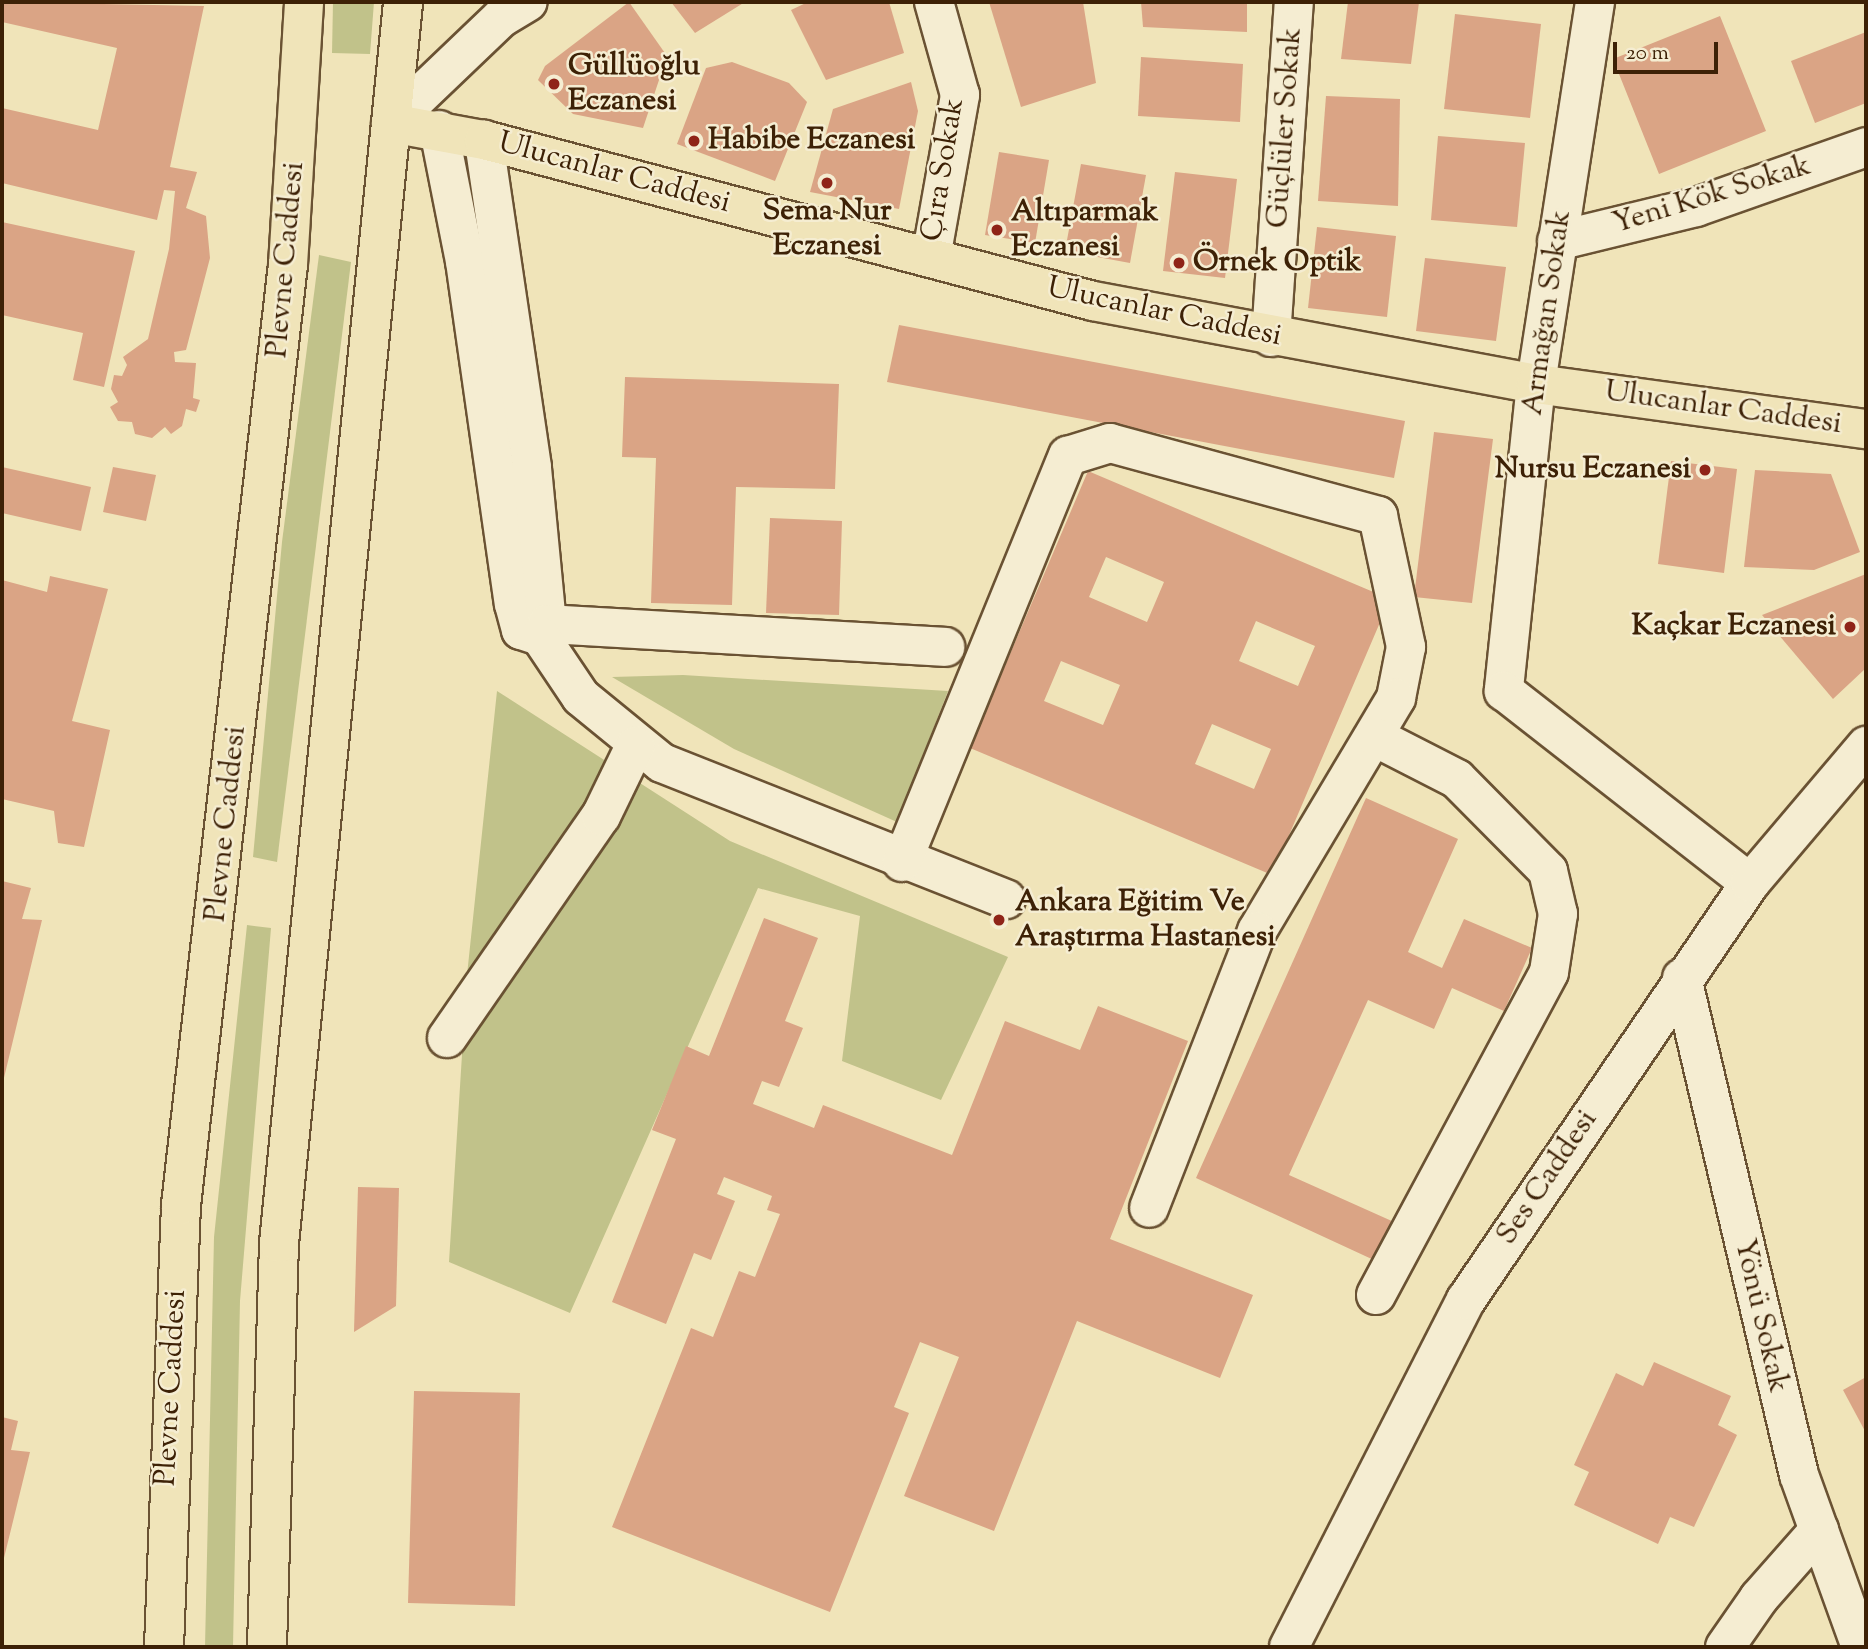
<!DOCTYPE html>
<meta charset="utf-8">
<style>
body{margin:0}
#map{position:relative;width:1868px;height:1649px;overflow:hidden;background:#f0e4b9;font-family:"Sorts Mill Goudy",serif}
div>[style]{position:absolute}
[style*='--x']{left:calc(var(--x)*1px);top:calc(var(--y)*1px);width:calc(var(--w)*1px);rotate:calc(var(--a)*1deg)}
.green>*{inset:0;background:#c1c28a}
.building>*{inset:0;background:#daa485}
.roads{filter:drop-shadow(2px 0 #6a5233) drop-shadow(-2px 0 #6a5233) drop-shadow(0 2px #6a5233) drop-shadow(0 -2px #6a5233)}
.minor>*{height:38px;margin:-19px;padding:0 19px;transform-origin:19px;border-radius:19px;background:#f5edd2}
.major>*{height:38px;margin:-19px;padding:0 19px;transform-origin:19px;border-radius:19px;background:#f0e4b9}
.dots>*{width:19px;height:19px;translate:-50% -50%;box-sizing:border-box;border:4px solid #f5edd2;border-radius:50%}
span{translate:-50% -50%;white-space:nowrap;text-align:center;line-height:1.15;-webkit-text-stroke:5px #f5edd2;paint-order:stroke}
.poi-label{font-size:30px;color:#3d2106;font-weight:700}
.left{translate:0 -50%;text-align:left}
.right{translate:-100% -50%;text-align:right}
.street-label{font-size:30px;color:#3d2106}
.frame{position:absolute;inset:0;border:4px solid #3d2106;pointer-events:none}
.scale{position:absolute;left:1613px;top:42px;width:105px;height:32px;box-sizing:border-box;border:4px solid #3d2106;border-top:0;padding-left:9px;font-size:21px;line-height:24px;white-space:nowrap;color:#3d2106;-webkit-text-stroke:5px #f5edd2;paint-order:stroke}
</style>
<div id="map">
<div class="green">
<i style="clip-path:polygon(333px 2px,374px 2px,370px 54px,332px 53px)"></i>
<i style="clip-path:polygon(319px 255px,351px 262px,277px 862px,253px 857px,282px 542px)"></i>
<i style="clip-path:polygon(683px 675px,948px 691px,897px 822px,734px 749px,612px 677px)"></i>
<i style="clip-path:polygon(497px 691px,730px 841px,1008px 957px,941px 1100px,842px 1061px,860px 916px,758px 888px,570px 1313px,449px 1262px,467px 975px)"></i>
<i style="clip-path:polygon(247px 925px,271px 928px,240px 1301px,233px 1647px,205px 1647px,214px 1237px)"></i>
</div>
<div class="building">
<i style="clip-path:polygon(2px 2px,204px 6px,170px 167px,197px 172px,186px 208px,206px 216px,210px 258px,186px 350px,174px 352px,175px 362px,196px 363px,193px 398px,200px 400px,196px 412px,186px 409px,182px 426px,171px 434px,165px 427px,152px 438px,135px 434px,132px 422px,118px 421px,110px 407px,118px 402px,111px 389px,114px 375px,122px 376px,127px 365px,123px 357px,148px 339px,169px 249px,175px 191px,164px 190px,157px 220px,2px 183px,2px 108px,98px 130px,117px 48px,2px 22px)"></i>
<i style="clip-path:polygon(629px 2px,667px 56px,643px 128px,573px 114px,538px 80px,545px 66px)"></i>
<i style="clip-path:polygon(671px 2px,745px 2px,695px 33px)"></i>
<i style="clip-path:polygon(808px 2px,889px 2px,904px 53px,826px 80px,791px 10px)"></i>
<i style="clip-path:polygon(989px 2px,1083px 2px,1096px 83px,1021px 107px)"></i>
<i style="clip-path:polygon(1141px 2px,1247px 2px,1247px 32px,1143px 27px)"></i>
<i style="clip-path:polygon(1348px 2px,1419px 2px,1411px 64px,1341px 59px)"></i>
<i style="clip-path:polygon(1455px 14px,1541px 24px,1530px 118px,1444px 109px)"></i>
<i style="clip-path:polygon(1720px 16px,1766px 131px,1659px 174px,1613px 59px)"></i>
<i style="clip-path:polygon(1866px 32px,1866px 103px,1815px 123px,1791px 61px)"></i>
<i style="clip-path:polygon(1141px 57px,1243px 64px,1240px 122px,1138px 116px)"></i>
<i style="clip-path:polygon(732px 62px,789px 83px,807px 102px,775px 181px,677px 144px,706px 68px)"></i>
<i style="clip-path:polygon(911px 82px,918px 111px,899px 209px,810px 192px,833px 109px)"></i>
<i style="clip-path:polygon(1326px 96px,1400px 99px,1398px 206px,1318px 201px)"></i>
<i style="clip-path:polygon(1438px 136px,1525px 143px,1517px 227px,1431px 220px)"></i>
<i style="clip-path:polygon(999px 152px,1049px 160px,1035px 243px,985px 235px)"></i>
<i style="clip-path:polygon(1081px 164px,1146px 175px,1130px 263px,1065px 251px)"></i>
<i style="clip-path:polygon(1175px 172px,1237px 179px,1225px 278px,1163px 271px)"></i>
<i style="clip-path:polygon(2px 222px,135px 251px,104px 387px,73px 380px,83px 333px,2px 315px)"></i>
<i style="clip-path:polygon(1317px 227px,1396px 236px,1387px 317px,1308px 308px)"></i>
<i style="clip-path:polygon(1425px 258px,1506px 267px,1496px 341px,1416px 331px)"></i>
<i style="clip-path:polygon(899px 325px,1405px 421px,1394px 478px,887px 382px)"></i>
<i style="clip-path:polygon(625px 377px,839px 384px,835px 489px,736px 487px,732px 605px,651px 603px,656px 458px,622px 457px)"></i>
<i style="clip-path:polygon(1434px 432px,1493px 439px,1472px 603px,1414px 597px)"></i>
<i style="clip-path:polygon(1671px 461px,1737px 469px,1724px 573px,1658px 564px)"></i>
<i style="clip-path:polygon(2px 467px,91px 487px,81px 531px,2px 513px)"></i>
<i style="clip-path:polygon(113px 467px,156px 475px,146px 521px,103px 512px)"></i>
<i style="clip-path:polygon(1755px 470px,1831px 474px,1860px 552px,1814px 570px,1744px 567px)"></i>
<i style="clip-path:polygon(evenodd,1088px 471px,1390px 599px,1272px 875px,970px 748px,1088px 471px,1106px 557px,1164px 582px,1147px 622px,1089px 597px,1106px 557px,1088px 471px,1256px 621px,1315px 646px,1298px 686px,1239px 661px,1256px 621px,1088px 471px,1061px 661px,1120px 685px,1103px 725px,1044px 701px,1061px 661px,1088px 471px,1212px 724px,1271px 749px,1254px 789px,1195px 764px,1212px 724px)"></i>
<i style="clip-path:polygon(770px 518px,842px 521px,839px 615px,766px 613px)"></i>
<i style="clip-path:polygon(1866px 574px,1866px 668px,1833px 699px,1762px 615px)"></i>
<i style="clip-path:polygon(50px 576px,108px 589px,72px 721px,110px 730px,84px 847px,58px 843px,54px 811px,2px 799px,2px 580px,47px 592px)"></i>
<i style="clip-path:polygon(1366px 798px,1458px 839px,1408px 952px,1442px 968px,1464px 919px,1532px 948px,1504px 1011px,1452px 988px,1434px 1029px,1368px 1000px,1289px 1175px,1394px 1222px,1376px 1261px,1196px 1178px)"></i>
<i style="clip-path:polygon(2px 881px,31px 888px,22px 919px,42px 920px,3px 1082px)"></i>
<i style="clip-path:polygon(764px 918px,818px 938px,785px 1021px,803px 1028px,779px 1087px,762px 1081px,753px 1104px,814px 1128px,823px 1105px,952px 1155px,1005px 1021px,1080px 1050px,1098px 1006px,1188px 1041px,1110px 1239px,1253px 1295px,1220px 1378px,1077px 1321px,994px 1531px,904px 1496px,959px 1357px,920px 1342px,894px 1407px,909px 1413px,830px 1612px,612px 1527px,691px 1328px,713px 1337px,739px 1271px,755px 1277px,780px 1214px,767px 1210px,772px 1196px,724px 1177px,717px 1194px,735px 1201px,711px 1260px,694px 1253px,666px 1324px,612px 1302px,676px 1139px,652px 1130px,686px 1046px,709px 1056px)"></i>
<i style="clip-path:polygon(358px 1187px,399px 1188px,396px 1306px,354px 1332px)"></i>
<i style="clip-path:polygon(1654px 1362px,1731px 1396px,1718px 1425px,1737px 1435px,1694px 1527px,1670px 1517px,1658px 1544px,1574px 1505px,1589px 1472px,1574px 1465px,1616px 1373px,1643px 1386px)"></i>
<i style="clip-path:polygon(1866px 1377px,1866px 1433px,1843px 1390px)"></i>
<i style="clip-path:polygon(414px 1391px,520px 1393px,515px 1606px,408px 1603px)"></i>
<i style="clip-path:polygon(2px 1417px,18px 1421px,11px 1450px,30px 1452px,3px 1562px)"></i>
</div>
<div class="roads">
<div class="minor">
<i style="--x:1595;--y:2;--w:387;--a:98.8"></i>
<i style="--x:1536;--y:384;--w:309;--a:96"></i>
<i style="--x:1504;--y:691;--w:312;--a:38"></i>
<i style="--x:391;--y:123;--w:152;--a:-43.7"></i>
<i style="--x:501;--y:18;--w:31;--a:-31"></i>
<i style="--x:439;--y:130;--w:134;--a:78.8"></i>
<i style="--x:465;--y:261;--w:346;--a:81.9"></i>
<i style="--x:514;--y:604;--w:27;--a:75"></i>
<i style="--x:521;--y:630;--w:20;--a:18"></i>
<i style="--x:540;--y:636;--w:14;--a:-60"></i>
<i style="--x:547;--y:624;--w:158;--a:-95.5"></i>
<i style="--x:532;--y:467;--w:331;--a:-98.4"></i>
<i style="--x:1557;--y:241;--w:143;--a:-13.7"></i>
<i style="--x:1696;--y:207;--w:180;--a:-19.4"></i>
<i style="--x:931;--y:258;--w:166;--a:-79.9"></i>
<i style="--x:960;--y:95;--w:97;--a:-105.6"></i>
<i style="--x:1271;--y:337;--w:336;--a:-86.1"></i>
<i style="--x:547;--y:624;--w:399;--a:3.3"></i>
<i style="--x:540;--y:636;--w:73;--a:56.1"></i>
<i style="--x:581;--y:697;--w:104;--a:39.2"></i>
<i style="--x:662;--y:763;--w:370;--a:21.6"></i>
<i style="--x:902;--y:862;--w:439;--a:-67.8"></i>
<i style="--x:1068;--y:456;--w:44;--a:-17.2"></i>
<i style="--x:1110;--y:443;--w:278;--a:15.2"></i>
<i style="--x:1378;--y:516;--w:134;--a:77.9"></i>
<i style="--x:1406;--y:647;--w:52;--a:101.1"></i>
<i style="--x:1396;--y:698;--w:271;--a:120.8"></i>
<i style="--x:1257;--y:931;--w:297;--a:111.3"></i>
<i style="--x:1682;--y:978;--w:511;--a:76.75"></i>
<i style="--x:1799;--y:1475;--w:183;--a:70.2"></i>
<i style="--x:447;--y:1038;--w:270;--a:-55.3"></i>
<i style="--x:601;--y:816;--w:78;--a:-64.1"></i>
<i style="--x:1376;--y:1295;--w:366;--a:-61.8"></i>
<i style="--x:1549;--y:972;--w:59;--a:-81.2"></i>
<i style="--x:1558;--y:914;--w:44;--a:-103.1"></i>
<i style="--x:1548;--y:871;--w:129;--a:-134.7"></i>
<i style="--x:1457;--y:779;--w:90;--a:-152.9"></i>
<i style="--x:1289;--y:1647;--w:390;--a:-63"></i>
<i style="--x:1466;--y:1300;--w:505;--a:-55.74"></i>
<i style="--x:1750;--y:883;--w:180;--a:-49.7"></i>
<i style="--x:1725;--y:1647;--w:60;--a:-55.2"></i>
<i style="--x:1759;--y:1598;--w:91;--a:-48.6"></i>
</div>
<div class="major">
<i style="--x:391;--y:123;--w:95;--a:10.4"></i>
<i style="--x:484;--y:140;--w:630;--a:14.81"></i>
<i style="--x:1093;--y:301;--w:451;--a:10.6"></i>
<i style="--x:1536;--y:384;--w:333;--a:7.8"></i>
<i style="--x:164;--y:1647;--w:442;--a:-87.8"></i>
<i style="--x:181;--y:1205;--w:946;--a:-83.51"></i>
<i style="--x:288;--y:265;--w:263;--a:-86.5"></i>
<i style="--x:267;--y:1647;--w:404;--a:-88.3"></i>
<i style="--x:279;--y:1243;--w:1247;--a:-84.29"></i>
</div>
</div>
<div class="dots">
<i style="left:554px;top:84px;background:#8f2418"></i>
<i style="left:694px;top:141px;background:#8f2418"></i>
<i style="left:827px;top:183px;background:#8f2418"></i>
<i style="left:997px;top:230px;background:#8f2418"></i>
<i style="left:1179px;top:263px;background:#8f2418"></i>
<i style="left:1705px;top:470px;background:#8f2418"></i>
<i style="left:1850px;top:627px;background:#8f2418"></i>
<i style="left:999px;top:920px;background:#8f2418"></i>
</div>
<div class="poi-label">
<span class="left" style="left:568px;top:84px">Güllüoğlu<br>Eczanesi</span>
<span class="left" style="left:708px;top:141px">Habibe Eczanesi</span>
<span style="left:827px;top:229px">Sema Nur<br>Eczanesi</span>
<span class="left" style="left:1011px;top:230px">Altıparmak<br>Eczanesi</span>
<span class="left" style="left:1193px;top:263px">Örnek Optik</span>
<span class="right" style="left:1691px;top:470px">Nursu Eczanesi</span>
<span class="right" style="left:1836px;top:627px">Kaçkar Eczanesi</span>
<span class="left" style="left:1015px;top:920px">Ankara Eğitim Ve<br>Araştırma Hastanesi</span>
</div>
<div class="street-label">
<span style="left:1286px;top:128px;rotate:-86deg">Güçlüler Sokak</span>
<span style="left:944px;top:170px;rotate:-81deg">Çıra Sokak</span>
<span style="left:614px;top:174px;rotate:15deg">Ulucanlar Caddesi</span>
<span style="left:1712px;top:196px;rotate:-17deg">Yeni Kök Sokak</span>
<span style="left:287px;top:260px;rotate:-85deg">Plevne Caddesi</span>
<span style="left:1164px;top:313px;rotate:12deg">Ulucanlar Caddesi</span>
<span style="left:1548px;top:313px;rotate:-82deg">Armağan Sokak</span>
<span style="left:1723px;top:409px;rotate:8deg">Ulucanlar Caddesi</span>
<span style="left:227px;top:824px;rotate:-84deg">Plevne Caddesi</span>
<span style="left:1548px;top:1178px;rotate:-56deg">Ses Caddesi</span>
<span style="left:1760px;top:1316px;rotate:77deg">Yönü Sokak</span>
<span style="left:172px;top:1388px;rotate:-87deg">Plevne Caddesi</span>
</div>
<div class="frame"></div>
<div class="scale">20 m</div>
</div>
